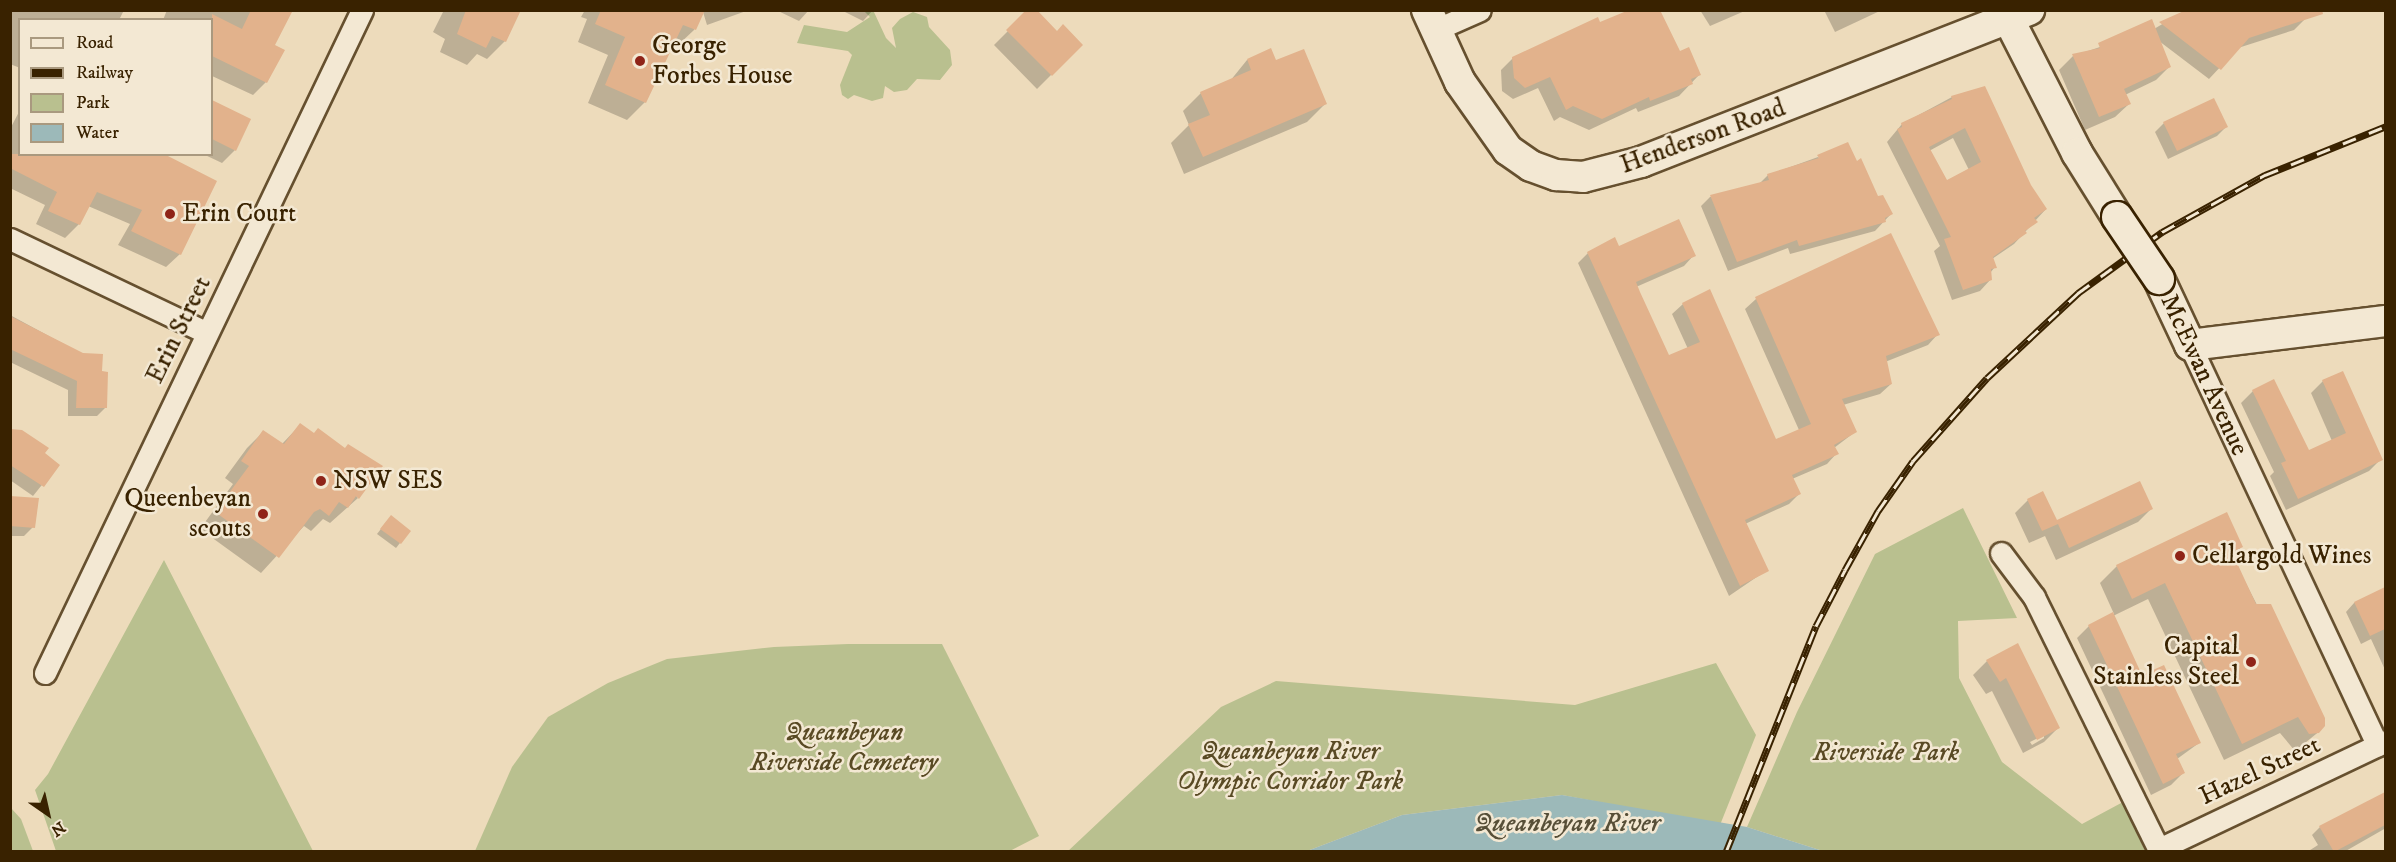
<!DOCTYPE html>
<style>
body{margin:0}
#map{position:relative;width:2396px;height:862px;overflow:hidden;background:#eddbbb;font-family:"IM FELL DW Pica",serif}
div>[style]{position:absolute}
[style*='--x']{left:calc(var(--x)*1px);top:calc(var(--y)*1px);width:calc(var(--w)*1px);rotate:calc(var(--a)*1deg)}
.green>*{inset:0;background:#b9c08f}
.water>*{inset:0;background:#9cb9b9}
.shadow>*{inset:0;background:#0003}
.building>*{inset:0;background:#e2b28c}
.roads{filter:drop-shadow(2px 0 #66502f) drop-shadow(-2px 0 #66502f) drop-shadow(0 2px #66502f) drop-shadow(0 -2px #66502f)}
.street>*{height:21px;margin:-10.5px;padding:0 10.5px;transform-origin:10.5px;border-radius:10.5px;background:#f3e8d3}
.secondary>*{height:30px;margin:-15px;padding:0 15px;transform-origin:15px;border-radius:15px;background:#f3e8d3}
.rail>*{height:7px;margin-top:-3.5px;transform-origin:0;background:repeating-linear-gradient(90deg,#f3e8d3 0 14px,#392200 0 28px);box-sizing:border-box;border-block:2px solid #392200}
.bridges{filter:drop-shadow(2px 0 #392200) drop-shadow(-2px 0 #392200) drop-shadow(0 2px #392200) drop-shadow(0 -2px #392200)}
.secondary-bridge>*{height:30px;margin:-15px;padding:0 15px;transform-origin:15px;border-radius:15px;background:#f3e8d3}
.dots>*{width:16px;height:16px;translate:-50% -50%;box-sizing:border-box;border:3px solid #f3e8d3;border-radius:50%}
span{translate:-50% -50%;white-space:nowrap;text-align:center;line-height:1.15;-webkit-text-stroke:5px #f3e8d3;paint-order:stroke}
.poi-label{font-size:26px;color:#392200}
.left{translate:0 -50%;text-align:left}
.right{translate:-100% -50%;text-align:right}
.street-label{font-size:26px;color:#392200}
.park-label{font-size:26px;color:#594a24;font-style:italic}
.water-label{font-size:27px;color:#574f38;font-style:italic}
.frame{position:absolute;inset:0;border:12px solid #392200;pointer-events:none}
.legend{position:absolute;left:18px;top:18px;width:195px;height:138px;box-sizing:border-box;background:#f3e8d3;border:2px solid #a9997f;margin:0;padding:8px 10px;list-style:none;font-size:18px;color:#392200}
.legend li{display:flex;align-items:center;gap:12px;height:30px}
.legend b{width:30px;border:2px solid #a9997f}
.north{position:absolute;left:18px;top:784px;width:60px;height:60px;-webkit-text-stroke:4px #f3e8d3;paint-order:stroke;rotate:146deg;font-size:16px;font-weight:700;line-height:24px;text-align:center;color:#392200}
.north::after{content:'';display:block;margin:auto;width:21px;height:27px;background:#392200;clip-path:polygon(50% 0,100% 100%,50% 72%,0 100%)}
</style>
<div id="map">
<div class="green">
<i style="clip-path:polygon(873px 10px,886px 38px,896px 48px,892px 28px,900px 19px,913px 12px,927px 17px,929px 27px,950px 50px,952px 65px,940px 80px,917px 79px,907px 90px,894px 92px,885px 86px,883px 98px,872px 101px,854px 95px,848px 99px,842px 95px,840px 85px,852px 55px,848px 51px,797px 43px,804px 25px,847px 32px,870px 17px,864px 11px)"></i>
<i style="clip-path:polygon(1963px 508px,2017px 618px,1958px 621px,1959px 678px,2002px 762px,2082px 824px,2123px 802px,2145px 851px,1823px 851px,1747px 827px,1797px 712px,1875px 554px)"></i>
<i style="clip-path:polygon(164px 560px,259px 745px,313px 851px,56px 851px,35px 790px,48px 774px)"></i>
<i style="clip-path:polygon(848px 644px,942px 644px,1039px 836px,1008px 852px,475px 851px,512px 767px,548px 717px,608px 683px,667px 659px,774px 647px)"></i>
<i style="clip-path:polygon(1716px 663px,1756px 735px,1720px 825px,1562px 795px,1402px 815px,1307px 851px,1067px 852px,1221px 707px,1276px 681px,1575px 705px)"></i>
<i style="clip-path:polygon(11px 808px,21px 819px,33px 851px,11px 851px)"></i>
</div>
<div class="water">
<i style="clip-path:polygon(1562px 795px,1747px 827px,1823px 851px,1307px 851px,1402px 815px)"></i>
</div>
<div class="shadow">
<i style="clip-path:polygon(10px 10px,124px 10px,119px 20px,20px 20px,20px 68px,10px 64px)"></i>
<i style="clip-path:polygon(167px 10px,291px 10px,273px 46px,266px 82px,253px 95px,212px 76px,212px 20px,163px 20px)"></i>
<i style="clip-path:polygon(444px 10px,519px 10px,505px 41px,487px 59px,477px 54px,467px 65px,440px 52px,445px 39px,433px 32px)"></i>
<i style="clip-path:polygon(585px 10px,749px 10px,707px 25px,703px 12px,694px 30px,676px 47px,672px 45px,645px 102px,627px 120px,588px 103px,608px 55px,578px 42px,587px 19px,581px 17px)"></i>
<i style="clip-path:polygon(776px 10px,809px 10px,799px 21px)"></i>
<i style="clip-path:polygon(841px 10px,873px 10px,863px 21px)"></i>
<i style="clip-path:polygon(1029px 10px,1057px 33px,1081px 45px,1037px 89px,994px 45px)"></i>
<i style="clip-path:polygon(1700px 10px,1747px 10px,1710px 26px)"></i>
<i style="clip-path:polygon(1824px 10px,1882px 10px,1835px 32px)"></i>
<i style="clip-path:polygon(2186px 10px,2305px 19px,2294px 30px,2238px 48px,2209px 79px,2159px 41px,2170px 66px,2156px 80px,2125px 95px,2129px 104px,2115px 117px,2085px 130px,2059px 70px,2073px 56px,2154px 29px)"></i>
<i style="clip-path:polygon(1600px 24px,1679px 53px,1699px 75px,1679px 96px,1638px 112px,1636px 108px,1589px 130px,1560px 117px,1554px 121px,1538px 88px,1513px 99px,1502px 91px,1501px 70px,1513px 58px)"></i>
<i style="clip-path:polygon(1247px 60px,1276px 62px,1325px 104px,1307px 122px,1184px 174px,1171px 143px,1189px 125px,1183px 111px,1201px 93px,1230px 81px)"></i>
<i style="clip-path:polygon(evenodd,1952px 97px,2046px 209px,2014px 244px,1992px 259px,1995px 267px,1990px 273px,1991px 279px,1980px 291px,1952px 300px,1934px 251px,1940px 246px,1887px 142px,1902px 124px,1952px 97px,1953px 138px,1969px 170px,1946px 182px,1929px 151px,1953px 138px)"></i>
<i style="clip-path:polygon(212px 102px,249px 120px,235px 150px,222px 163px,203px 154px,212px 154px)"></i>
<i style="clip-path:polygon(20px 110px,20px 154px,161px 154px,180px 254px,166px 267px,118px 245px,130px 224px,88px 206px,79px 224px,65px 238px,36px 224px,45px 205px,10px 188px,10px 129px)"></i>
<i style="clip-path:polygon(2164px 123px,2226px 127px,2217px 136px,2168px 159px,2155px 132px)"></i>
<i style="clip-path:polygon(1818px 157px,1877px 198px,1891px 214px,1875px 231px,1790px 254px,1788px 248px,1728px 271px,1701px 206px,1710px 197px,1759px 184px,1768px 175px)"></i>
<i style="clip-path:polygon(1890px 235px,1938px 334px,1928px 345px,1885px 362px,1891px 384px,1880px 394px,1843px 405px,1855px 432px,1834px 448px,1837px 453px,1827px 464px,1792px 479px,1799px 494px,1789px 504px,1745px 524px,1767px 570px,1729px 596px,1578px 263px,1588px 253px,1619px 248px,1694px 255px,1684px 266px,1636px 287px,1668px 357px,1688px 349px,1672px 314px,1683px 304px,1776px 441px,1799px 430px,1745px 309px,1756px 299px)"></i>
<i style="clip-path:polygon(10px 315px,82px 354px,106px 407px,97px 416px,68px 416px,68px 390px,10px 362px)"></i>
<i style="clip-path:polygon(2323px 381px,2381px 459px,2369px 471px,2286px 510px,2270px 476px,2274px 472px,2241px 403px,2253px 391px,2308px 452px,2332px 441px,2311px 393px)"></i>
<i style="clip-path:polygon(300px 425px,358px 498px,330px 523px,323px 519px,311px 531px,304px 526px,261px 573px,200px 529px,233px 484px,225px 478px,247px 448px,263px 432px,282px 444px)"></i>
<i style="clip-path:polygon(10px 431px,58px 465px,33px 496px,10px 480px)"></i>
<i style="clip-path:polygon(10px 497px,33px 527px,24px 536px,10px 536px)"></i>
<i style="clip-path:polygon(2028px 500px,2056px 522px,2151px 509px,2138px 522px,2056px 560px,2045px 536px,2029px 543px,2015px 513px)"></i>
<i style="clip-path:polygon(387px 521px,400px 543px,396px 548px,377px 534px)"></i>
<i style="clip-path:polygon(2242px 546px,2232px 556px,2321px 730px,2295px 751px,2280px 733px,2224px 760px,2148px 599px,2113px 616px,2142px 677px,2199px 743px,2177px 759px,2184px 772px,2171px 785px,2151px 795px,2077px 638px,2089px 626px,2114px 614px,2100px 583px,2117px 566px)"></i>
<i style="clip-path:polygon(2386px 588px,2386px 672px,2371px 639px,2361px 644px,2346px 612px,2354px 603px)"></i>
<i style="clip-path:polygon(evenodd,2018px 645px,2058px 728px,2044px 742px,2023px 753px,1992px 691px,1986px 694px,1973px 675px,1987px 661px,2018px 645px,2044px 735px,2044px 738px,2032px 745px,2030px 742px,2044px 735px)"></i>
<i style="clip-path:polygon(2386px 794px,2386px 828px,2344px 852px,2307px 852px,2318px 845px,2312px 835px,2320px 827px)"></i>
</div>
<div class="building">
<i style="clip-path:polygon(251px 10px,293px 10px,275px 45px,285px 50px,267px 83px,212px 56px,212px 14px,242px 29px)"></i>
<i style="clip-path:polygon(466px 10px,521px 10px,506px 42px,492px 36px,486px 48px,457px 34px)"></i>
<i style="clip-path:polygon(601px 10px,705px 10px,696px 30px,683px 25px,646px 103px,605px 85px,625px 37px,595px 24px)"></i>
<i style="clip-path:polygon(1026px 10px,1037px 10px,1057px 31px,1063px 24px,1083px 45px,1052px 76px,1006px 30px)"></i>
<i style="clip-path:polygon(1629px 10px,1660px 10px,1680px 51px,1689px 47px,1701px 75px,1691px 79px,1693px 84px,1650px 101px,1649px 97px,1602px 119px,1573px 106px,1566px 110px,1550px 77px,1525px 88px,1514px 78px,1512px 57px,1598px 17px,1600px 22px)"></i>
<i style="clip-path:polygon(2186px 10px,2322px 10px,2323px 14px,2249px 38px,2221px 70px,2159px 22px)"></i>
<i style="clip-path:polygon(2152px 19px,2171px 67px,2124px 89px,2131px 104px,2099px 117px,2072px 54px,2100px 48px,2098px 43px)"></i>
<i style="clip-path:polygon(1271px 48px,1276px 60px,1304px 49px,1327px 104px,1203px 157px,1188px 124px,1210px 115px,1200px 92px,1251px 70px,1247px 59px)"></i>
<i style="clip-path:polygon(evenodd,1985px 86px,2031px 185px,2047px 209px,2034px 218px,2038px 222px,2025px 231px,2027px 233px,1993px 257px,1997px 268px,1991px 269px,1992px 280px,1963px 290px,1944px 239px,1951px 237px,1897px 129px,1902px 127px,1901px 123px,1952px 99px,1951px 96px,1985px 86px,1965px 128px,1981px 162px,1947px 180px,1929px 147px,1965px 128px)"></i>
<i style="clip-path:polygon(2214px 98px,2228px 127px,2177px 151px,2163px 122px)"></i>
<i style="clip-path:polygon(212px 100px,251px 119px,236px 151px,212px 139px)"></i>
<i style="clip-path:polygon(1848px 142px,1857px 161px,1861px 158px,1878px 196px,1883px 195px,1893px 214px,1885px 218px,1886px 222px,1799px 246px,1797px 240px,1737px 262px,1710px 195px,1769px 180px,1767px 174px,1819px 158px,1817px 155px)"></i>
<i style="clip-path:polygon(10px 154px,164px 154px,217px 181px,181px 255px,131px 231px,142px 210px,97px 192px,80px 225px,48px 211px,57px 192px,10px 168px)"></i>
<i style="clip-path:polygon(1679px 219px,1696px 256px,1636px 282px,1640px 292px,1669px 355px,1700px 342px,1682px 303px,1710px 289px,1776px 439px,1811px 424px,1755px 297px,1891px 233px,1940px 335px,1886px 356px,1892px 384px,1842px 399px,1857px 432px,1834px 445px,1839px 454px,1792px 475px,1801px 494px,1745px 520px,1769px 571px,1740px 586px,1587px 252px,1615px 237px,1619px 246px)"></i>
<i style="clip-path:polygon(10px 316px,83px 353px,103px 354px,102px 371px,108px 372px,107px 408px,76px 408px,77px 381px,10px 349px)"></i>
<i style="clip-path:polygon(2343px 371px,2383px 460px,2298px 499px,2281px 463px,2286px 461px,2252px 390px,2274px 379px,2309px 450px,2346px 433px,2322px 380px)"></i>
<i style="clip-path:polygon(300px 423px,314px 433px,318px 428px,345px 448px,348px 444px,383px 466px,359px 499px,356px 496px,348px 508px,339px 502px,329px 516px,320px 509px,314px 512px,279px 558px,215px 512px,249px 466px,241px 461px,263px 430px,284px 444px)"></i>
<i style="clip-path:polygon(10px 429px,22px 430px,49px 448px,45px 453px,60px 465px,44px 487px,10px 465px)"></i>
<i style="clip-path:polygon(2140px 481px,2153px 509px,2069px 548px,2058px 524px,2042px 531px,2027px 499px,2043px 491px,2057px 520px)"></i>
<i style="clip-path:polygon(10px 496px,39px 498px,35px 528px,10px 526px)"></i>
<i style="clip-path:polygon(2227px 512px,2243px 547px,2232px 552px,2256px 604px,2271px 604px,2325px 718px,2325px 726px,2319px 733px,2309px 734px,2298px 717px,2242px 744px,2165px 583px,2132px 599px,2116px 565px)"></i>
<i style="clip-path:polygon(391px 515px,411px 531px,401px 544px,380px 529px)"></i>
<i style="clip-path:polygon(2385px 587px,2385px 629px,2370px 636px,2354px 602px)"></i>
<i style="clip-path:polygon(2113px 612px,2142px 675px,2164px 665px,2201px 743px,2176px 754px,2185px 773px,2163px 784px,2088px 625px)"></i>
<i style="clip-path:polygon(2018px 643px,2060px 728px,2037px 740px,2006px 678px,2000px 682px,1986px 660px)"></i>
<i style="clip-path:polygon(2385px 792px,2385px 825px,2334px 852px,2319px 826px)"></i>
</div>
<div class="roads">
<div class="street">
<i style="--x:1435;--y:30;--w:49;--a:-24"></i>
<i style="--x:10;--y:239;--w:218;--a:25.5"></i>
<i style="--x:2190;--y:345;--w:442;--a:64.9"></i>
<i style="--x:2001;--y:553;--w:55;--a:53.1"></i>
<i style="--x:2034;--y:597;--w:284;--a:63.7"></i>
<i style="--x:45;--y:673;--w:735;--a:-64.45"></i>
<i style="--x:2159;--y:849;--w:251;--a:-25.4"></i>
</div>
<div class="secondary">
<i style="--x:1427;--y:10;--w:79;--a:65.4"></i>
<i style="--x:1460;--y:82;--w:83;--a:54.8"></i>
<i style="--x:1508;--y:150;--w:28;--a:35"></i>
<i style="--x:1531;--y:166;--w:27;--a:20"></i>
<i style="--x:1556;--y:175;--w:27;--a:4"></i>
<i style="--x:1583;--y:177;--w:60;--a:-14.5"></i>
<i style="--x:1641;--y:162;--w:417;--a:-21.4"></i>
<i style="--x:2008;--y:18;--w:152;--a:62.9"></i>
<i style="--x:2077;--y:153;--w:75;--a:58"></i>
<i style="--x:2159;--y:279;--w:73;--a:64.8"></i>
<i style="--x:2190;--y:345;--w:197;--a:-7"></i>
</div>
</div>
<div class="rail">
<i style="--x:1726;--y:852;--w:243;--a:-68.3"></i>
<i style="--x:1816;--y:626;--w:63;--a:-62.6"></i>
<i style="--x:1845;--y:570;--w:68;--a:-60.8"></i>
<i style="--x:1878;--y:511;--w:61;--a:-55"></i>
<i style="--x:1913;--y:461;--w:111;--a:-48.3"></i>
<i style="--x:1987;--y:378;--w:125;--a:-43"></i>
<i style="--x:2078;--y:293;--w:104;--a:-36"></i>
<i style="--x:2162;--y:232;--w:118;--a:-29"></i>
<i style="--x:2265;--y:175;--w:131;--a:-22"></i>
</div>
<div class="bridges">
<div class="secondary-bridge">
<i style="--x:2117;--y:217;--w:75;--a:55.9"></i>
</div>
</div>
<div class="dots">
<i style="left:640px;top:61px;background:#8f2418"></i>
<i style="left:170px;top:214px;background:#8f2418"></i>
<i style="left:321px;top:481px;background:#8f2418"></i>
<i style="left:263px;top:514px;background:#8f2418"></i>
<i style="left:2180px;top:556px;background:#8f2418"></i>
<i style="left:2251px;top:662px;background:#8f2418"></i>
</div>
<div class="poi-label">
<span class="left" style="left:652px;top:61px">George<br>Forbes House</span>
<span class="left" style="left:182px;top:214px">Erin Court</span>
<span class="left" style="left:333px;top:481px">NSW SES</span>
<span class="right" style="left:251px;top:514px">Queenbeyan<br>scouts</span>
<span class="left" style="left:2192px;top:556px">Cellargold Wines</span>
<span class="right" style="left:2239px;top:662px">Capital<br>Stainless Steel</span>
</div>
<div class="street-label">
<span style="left:1703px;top:137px;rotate:-20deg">Henderson Road</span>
<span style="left:179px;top:330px;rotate:-64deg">Erin Street</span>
<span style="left:2204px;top:375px;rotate:65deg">McEwan Avenue</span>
<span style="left:2260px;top:771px;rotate:-25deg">Hazel Street</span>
</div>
<div class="park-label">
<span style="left:844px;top:748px">Queanbeyan<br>Riverside Cemetery</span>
<span style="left:1290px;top:767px">Queanbeyan River<br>Olympic Corridor Park</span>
<span style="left:1886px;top:753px">Riverside Park</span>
</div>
<div class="water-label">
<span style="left:1567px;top:824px">Queanbeyan River</span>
</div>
<div class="frame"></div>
<ul class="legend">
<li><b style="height:8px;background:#f3e8d3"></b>Road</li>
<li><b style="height:8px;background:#392200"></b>Railway</li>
<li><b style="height:16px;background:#b9c08f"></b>Park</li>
<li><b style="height:16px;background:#9cb9b9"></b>Water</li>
</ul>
<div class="north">N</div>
</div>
